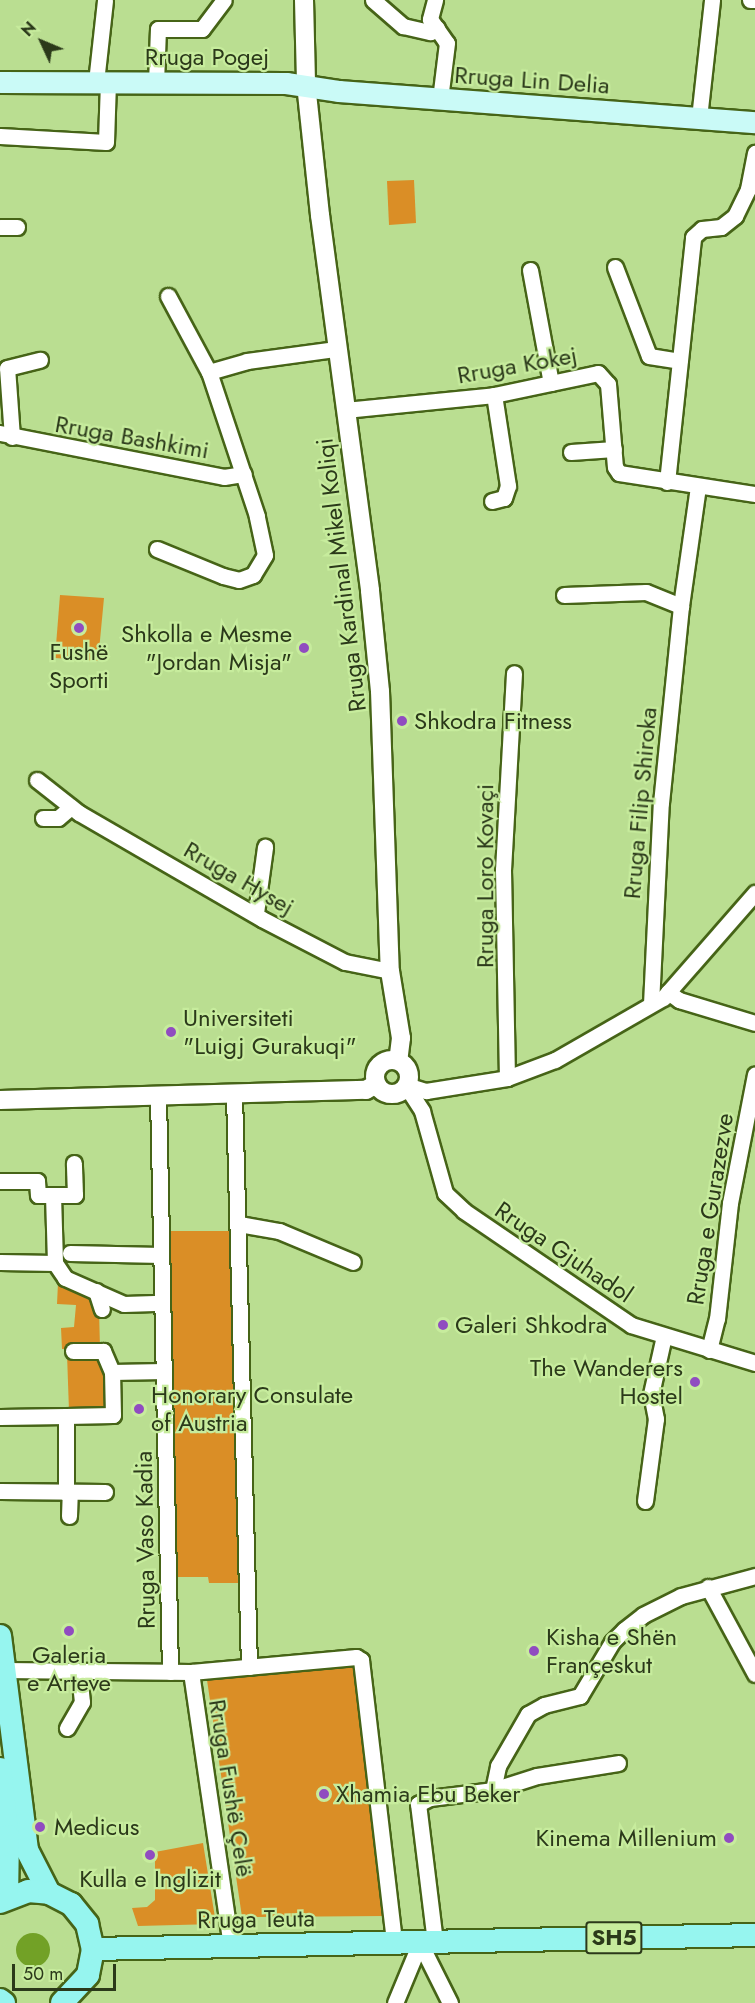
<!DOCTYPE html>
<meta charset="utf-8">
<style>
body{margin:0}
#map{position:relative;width:755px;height:2003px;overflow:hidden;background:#bade91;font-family:Jost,sans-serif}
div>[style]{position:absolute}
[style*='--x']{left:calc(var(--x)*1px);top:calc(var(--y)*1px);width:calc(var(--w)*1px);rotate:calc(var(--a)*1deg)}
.green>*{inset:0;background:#da8e26}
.water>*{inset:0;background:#72a126}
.round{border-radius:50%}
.roads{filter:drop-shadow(2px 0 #466417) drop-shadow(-2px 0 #466417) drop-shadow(0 2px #466417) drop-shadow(0 -2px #466417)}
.minor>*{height:15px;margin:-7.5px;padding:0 7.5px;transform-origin:7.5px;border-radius:7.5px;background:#fff}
.tertiary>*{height:18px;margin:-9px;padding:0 9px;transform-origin:9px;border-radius:9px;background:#fff}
.tertiary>.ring{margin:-9px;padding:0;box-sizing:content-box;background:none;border:18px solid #fff;border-radius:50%}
.secondary>*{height:21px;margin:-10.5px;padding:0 10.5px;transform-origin:10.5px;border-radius:10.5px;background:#cafaf7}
.primary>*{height:22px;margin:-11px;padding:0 11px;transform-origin:11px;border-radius:11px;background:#96f5ef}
.dots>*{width:16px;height:16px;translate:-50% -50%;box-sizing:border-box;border:3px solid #c7ec9d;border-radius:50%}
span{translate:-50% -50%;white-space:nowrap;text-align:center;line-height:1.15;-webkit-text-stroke:4.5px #c7ec9d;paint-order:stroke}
.shield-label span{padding:2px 4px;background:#c7ec9d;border:2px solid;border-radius:4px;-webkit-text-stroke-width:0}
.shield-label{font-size:22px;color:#2b391a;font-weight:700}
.street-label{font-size:24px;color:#2b391a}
.poi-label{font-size:24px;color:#2b391a}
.right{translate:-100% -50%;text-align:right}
.left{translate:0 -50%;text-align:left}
.north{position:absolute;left:12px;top:12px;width:60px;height:60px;-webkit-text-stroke:4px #c7ec9d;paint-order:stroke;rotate:314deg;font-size:16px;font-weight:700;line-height:24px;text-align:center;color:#2b391a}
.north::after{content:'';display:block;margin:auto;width:21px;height:27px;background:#2b391a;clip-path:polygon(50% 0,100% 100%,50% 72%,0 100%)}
.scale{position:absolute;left:12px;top:1964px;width:104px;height:27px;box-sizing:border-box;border:3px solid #2b391a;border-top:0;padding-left:8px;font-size:18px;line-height:21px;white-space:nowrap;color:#2b391a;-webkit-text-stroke:4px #c7ec9d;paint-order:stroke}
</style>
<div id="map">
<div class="green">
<i style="clip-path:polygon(414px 180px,416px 223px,389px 225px,387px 181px)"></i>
<i style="clip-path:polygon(60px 595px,104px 598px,98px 661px,55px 658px)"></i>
<i style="clip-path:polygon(169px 1231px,232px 1231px,238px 1583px,209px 1583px,208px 1577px,177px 1577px)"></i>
<i style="clip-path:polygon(66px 1282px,93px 1293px,99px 1309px,100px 1348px,62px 1349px,61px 1328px,74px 1327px,76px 1305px,57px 1304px,58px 1283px)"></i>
<i style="clip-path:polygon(67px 1354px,99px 1355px,109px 1375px,109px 1411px,69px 1411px)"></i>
<i style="clip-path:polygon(357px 1664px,385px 1916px,242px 1917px,207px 1680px)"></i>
<i style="clip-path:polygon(203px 1843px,216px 1924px,138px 1926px,132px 1908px,147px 1907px,155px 1900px,155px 1852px)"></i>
</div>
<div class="water">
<i class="round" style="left:16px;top:1933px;width:34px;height:34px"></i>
</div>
<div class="roads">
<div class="minor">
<i style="--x:373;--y:0;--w:40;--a:41"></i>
<i style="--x:403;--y:26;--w:28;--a:13"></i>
<i style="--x:430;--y:32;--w:8;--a:-30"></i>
<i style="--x:435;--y:0;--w:20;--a:105"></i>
<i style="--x:430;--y:19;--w:29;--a:55"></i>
<i style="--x:447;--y:43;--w:56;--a:97.1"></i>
<i style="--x:750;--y:0;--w:5;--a:0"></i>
<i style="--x:96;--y:82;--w:82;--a:-83.7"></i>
<i style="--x:156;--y:83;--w:54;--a:-87.9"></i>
<i style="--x:158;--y:29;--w:44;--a:0"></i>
<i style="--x:202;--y:29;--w:36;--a:-53"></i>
<i style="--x:699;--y:118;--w:119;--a:-83.7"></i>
<i style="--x:0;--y:136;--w:106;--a:3.2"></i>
<i style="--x:106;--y:142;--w:60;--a:-88.1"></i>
<i style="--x:0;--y:227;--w:17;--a:0"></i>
<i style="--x:615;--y:267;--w:95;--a:69.1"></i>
<i style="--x:649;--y:356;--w:31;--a:9"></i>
<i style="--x:530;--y:270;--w:115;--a:79.5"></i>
<i style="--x:168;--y:296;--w:86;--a:61.7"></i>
<i style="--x:345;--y:410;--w:150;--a:-5.7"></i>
<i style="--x:494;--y:395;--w:106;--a:-11.9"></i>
<i style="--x:598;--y:373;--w:15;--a:48"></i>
<i style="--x:608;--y:384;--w:83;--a:85.2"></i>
<i style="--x:615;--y:467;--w:7;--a:56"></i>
<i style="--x:619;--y:473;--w:138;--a:8.8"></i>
<i style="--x:0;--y:433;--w:228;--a:11.1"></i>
<i style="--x:224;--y:477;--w:20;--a:-9"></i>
<i style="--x:12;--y:437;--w:69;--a:-94.1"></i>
<i style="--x:7;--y:368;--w:34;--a:-14"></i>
<i style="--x:571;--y:452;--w:43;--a:-4"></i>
<i style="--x:667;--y:482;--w:246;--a:-83.9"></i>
<i style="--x:693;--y:237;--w:12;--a:-42"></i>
<i style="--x:702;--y:229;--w:19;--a:-6"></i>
<i style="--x:721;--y:227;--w:18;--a:-38"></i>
<i style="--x:735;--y:216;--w:30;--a:-64"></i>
<i style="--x:748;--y:189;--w:37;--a:-79"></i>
<i style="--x:492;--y:501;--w:12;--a:-14"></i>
<i style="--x:504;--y:498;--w:13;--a:-72"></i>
<i style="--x:508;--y:486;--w:92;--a:-98.7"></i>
<i style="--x:157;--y:549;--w:71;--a:22.2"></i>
<i style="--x:223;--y:576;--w:16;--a:14"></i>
<i style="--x:239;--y:580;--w:15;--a:-20"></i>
<i style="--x:253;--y:575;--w:23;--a:-59"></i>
<i style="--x:265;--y:555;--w:40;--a:-102"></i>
<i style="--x:257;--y:516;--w:152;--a:-108.4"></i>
<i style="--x:209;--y:372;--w:40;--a:-16"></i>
<i style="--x:247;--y:361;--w:90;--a:-7.7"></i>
<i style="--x:564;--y:595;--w:82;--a:-2.1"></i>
<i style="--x:646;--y:592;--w:38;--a:22"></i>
<i style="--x:37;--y:780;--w:53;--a:38.2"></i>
<i style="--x:79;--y:813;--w:211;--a:30.1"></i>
<i style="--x:262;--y:919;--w:93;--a:27.4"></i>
<i style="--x:345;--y:962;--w:46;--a:11.3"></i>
<i style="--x:43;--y:818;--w:15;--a:0"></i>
<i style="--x:58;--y:818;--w:17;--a:-40"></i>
<i style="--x:256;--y:913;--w:67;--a:-82.2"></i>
<i style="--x:668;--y:992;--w:14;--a:36"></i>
<i style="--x:679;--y:1000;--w:79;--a:16.8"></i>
<i style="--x:651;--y:1004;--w:201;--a:-87.2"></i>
<i style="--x:661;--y:803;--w:198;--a:-84.2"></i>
<i style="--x:681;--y:606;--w:120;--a:-81.9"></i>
<i style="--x:507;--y:1078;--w:208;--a:-91.1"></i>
<i style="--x:503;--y:870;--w:197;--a:-86.8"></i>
<i style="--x:406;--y:1085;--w:21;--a:17"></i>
<i style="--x:426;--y:1091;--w:82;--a:-9.1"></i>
<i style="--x:507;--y:1078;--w:51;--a:-20.6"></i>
<i style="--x:555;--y:1060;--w:125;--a:-29.9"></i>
<i style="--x:663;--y:998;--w:140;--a:-48.8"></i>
<i style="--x:406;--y:1086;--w:30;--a:57"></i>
<i style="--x:422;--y:1111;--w:85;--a:74.3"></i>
<i style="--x:445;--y:1193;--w:26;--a:43"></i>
<i style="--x:464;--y:1211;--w:202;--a:34.3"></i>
<i style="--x:631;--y:1325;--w:130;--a:17"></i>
<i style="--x:234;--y:1094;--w:573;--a:88.5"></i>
<i style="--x:158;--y:1095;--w:577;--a:88.81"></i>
<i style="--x:0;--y:1181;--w:37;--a:0"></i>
<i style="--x:37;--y:1181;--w:14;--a:86"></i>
<i style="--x:38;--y:1195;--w:37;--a:0"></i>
<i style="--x:75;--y:1195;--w:32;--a:-92"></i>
<i style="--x:53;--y:1195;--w:68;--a:88.3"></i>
<i style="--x:55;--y:1263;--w:18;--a:56"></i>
<i style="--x:65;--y:1278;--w:64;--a:23.8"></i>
<i style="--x:124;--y:1304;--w:38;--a:-2"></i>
<i style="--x:239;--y:1224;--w:41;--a:9.9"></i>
<i style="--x:279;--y:1231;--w:80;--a:22.7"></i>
<i style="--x:70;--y:1253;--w:91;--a:1.3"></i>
<i style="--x:0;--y:1262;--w:55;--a:1"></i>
<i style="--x:96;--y:1291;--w:19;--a:72"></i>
<i style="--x:709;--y:1350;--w:32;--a:-76"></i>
<i style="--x:717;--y:1319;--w:117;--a:-83.6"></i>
<i style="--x:730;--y:1203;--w:131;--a:-79"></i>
<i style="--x:112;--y:1372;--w:52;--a:-1.1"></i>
<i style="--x:0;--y:1417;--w:66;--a:-0.9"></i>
<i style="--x:0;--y:1491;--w:105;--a:0.5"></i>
<i style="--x:66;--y:1493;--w:77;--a:-90"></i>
<i style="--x:66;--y:1416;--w:47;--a:-1.2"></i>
<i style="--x:113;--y:1415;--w:43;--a:-91.3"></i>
<i style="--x:112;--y:1372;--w:23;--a:-113"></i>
<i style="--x:103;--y:1351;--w:30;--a:180"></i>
<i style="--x:645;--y:1501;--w:83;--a:-82.4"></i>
<i style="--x:656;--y:1419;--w:25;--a:-101"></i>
<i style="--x:651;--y:1394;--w:59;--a:-77.4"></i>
<i style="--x:69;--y:1516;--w:23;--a:-88"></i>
<i style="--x:708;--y:1587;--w:99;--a:61.6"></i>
<i style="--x:4;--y:1670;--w:187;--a:0.6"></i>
<i style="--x:191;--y:1672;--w:166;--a:-5.2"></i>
<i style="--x:356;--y:1657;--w:6;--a:31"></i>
<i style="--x:361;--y:1660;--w:285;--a:83.3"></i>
<i style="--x:191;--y:1672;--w:277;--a:81.7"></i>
<i style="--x:67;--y:1728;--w:30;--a:-60"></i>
<i style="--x:82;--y:1702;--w:31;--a:-96"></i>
<i style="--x:493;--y:1790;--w:25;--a:-78"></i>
<i style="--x:498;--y:1766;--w:60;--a:-60"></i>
<i style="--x:528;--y:1714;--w:18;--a:-29"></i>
<i style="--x:544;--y:1705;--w:37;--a:-14"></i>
<i style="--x:580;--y:1696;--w:63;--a:-59.3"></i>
<i style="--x:612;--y:1642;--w:17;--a:-45"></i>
<i style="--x:624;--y:1630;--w:24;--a:-38"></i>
<i style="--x:643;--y:1615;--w:42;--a:-26.6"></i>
<i style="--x:681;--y:1596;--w:77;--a:-15.1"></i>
<i style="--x:435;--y:1942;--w:139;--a:-97"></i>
<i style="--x:418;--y:1804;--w:13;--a:-27"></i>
<i style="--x:430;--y:1798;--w:64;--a:-7.2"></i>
<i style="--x:493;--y:1790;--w:46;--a:-17.7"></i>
<i style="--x:537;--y:1776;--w:82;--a:-9.1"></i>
<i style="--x:420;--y:1943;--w:67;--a:63.4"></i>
<i style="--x:395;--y:2003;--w:65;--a:-67.4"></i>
</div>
<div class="tertiary">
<i style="--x:304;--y:0;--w:84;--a:88.6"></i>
<i style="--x:306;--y:84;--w:132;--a:83.9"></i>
<i style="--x:320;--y:215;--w:379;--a:82.4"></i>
<i style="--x:370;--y:591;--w:100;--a:84.3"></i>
<i style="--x:380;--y:691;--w:280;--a:88"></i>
<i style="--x:390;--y:971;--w:68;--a:80.7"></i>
<i style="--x:401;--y:1038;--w:23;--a:97"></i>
<i class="ring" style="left:375px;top:1060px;width:16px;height:16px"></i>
<i style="--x:0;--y:1100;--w:366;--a:-1.6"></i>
<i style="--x:366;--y:1090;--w:12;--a:-31"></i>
</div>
<div class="secondary">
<i style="--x:0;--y:82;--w:286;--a:0.2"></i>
<i style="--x:286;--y:83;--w:54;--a:8.6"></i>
<i style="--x:339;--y:91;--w:417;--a:4.3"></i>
</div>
<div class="primary">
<i style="--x:0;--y:1636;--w:216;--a:82.8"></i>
<i style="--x:27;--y:1850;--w:48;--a:62.9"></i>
<i style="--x:0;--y:1769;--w:67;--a:83.2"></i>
<i style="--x:8;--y:1836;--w:61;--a:90.9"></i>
<i style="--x:0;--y:1902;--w:30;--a:-21"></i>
<i style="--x:28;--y:1891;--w:21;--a:5"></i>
<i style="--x:49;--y:1893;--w:25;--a:27"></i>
<i style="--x:71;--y:1904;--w:26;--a:51"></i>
<i style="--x:87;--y:1924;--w:26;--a:77"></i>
<i style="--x:93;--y:1949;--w:26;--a:101"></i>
<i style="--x:88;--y:1975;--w:38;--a:133"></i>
<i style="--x:93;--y:1949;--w:662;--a:-1.21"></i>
<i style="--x:0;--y:2000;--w:5;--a:37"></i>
</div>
</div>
<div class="dots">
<i style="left:79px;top:628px;background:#904cc0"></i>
<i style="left:304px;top:648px;background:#904cc0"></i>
<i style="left:402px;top:721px;background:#904cc0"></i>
<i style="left:171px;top:1032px;background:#904cc0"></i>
<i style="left:443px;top:1325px;background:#904cc0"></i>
<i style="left:695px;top:1382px;background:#904cc0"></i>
<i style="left:139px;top:1409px;background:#904cc0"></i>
<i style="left:69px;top:1631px;background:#904cc0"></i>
<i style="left:534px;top:1651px;background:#904cc0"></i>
<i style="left:324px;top:1794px;background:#904cc0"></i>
<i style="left:40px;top:1827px;background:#904cc0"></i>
<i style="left:729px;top:1838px;background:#904cc0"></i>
<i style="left:150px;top:1855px;background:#904cc0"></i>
</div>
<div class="shield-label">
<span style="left:614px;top:1938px">SH5</span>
</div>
<div class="street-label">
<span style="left:207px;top:57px">Rruga Pogej</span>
<span style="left:532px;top:80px;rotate:4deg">Rruga Lin Delia</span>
<span style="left:517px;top:365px;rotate:-10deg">Rruga Kokej</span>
<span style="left:132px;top:437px;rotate:10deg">Rruga Bashkimi</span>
<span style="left:341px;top:575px;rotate:-97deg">Rruga Kardinal Mikel Koliqi</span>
<span style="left:640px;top:803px;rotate:-85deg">Rruga Filip Shiroka</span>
<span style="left:485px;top:876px;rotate:-90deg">Rruga Loro Kovaçi</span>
<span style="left:239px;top:878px;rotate:30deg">Rruga Hysej</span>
<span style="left:710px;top:1209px;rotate:-81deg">Rruga e Gurazezve</span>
<span style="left:564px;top:1252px;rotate:34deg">Rruga Gjuhadol</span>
<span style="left:145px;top:1540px;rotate:-91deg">Rruga Vaso Kadia</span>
<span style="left:231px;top:1788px;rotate:81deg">Rruga Fushë Çelë</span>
<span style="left:256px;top:1919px;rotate:-1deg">Rruga Teuta</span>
</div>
<div class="poi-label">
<span class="right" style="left:292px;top:648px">Shkolla e Mesme<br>"Jordan Misja"</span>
<span style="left:79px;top:666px">Fushë<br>Sporti</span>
<span class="left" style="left:414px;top:721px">Shkodra Fitness</span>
<span class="left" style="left:183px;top:1032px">Universiteti<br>"Luigj Gurakuqi"</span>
<span class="left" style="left:455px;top:1325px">Galeri Shkodra</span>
<span class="right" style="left:683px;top:1382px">The Wanderers<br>Hostel</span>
<span class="left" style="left:151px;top:1409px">Honorary Consulate<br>of Austria</span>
<span class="left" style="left:546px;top:1651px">Kisha e Shën<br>Françeskut</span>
<span style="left:69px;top:1669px">Galeria<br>e Arteve</span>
<span class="left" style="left:336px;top:1794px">Xhamia Ebu Beker</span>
<span class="left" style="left:54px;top:1827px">Medicus</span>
<span class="right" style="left:717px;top:1838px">Kinema Millenium</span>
<span style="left:150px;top:1879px">Kulla e Inglizit</span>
</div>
<div class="north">N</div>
<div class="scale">50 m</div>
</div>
